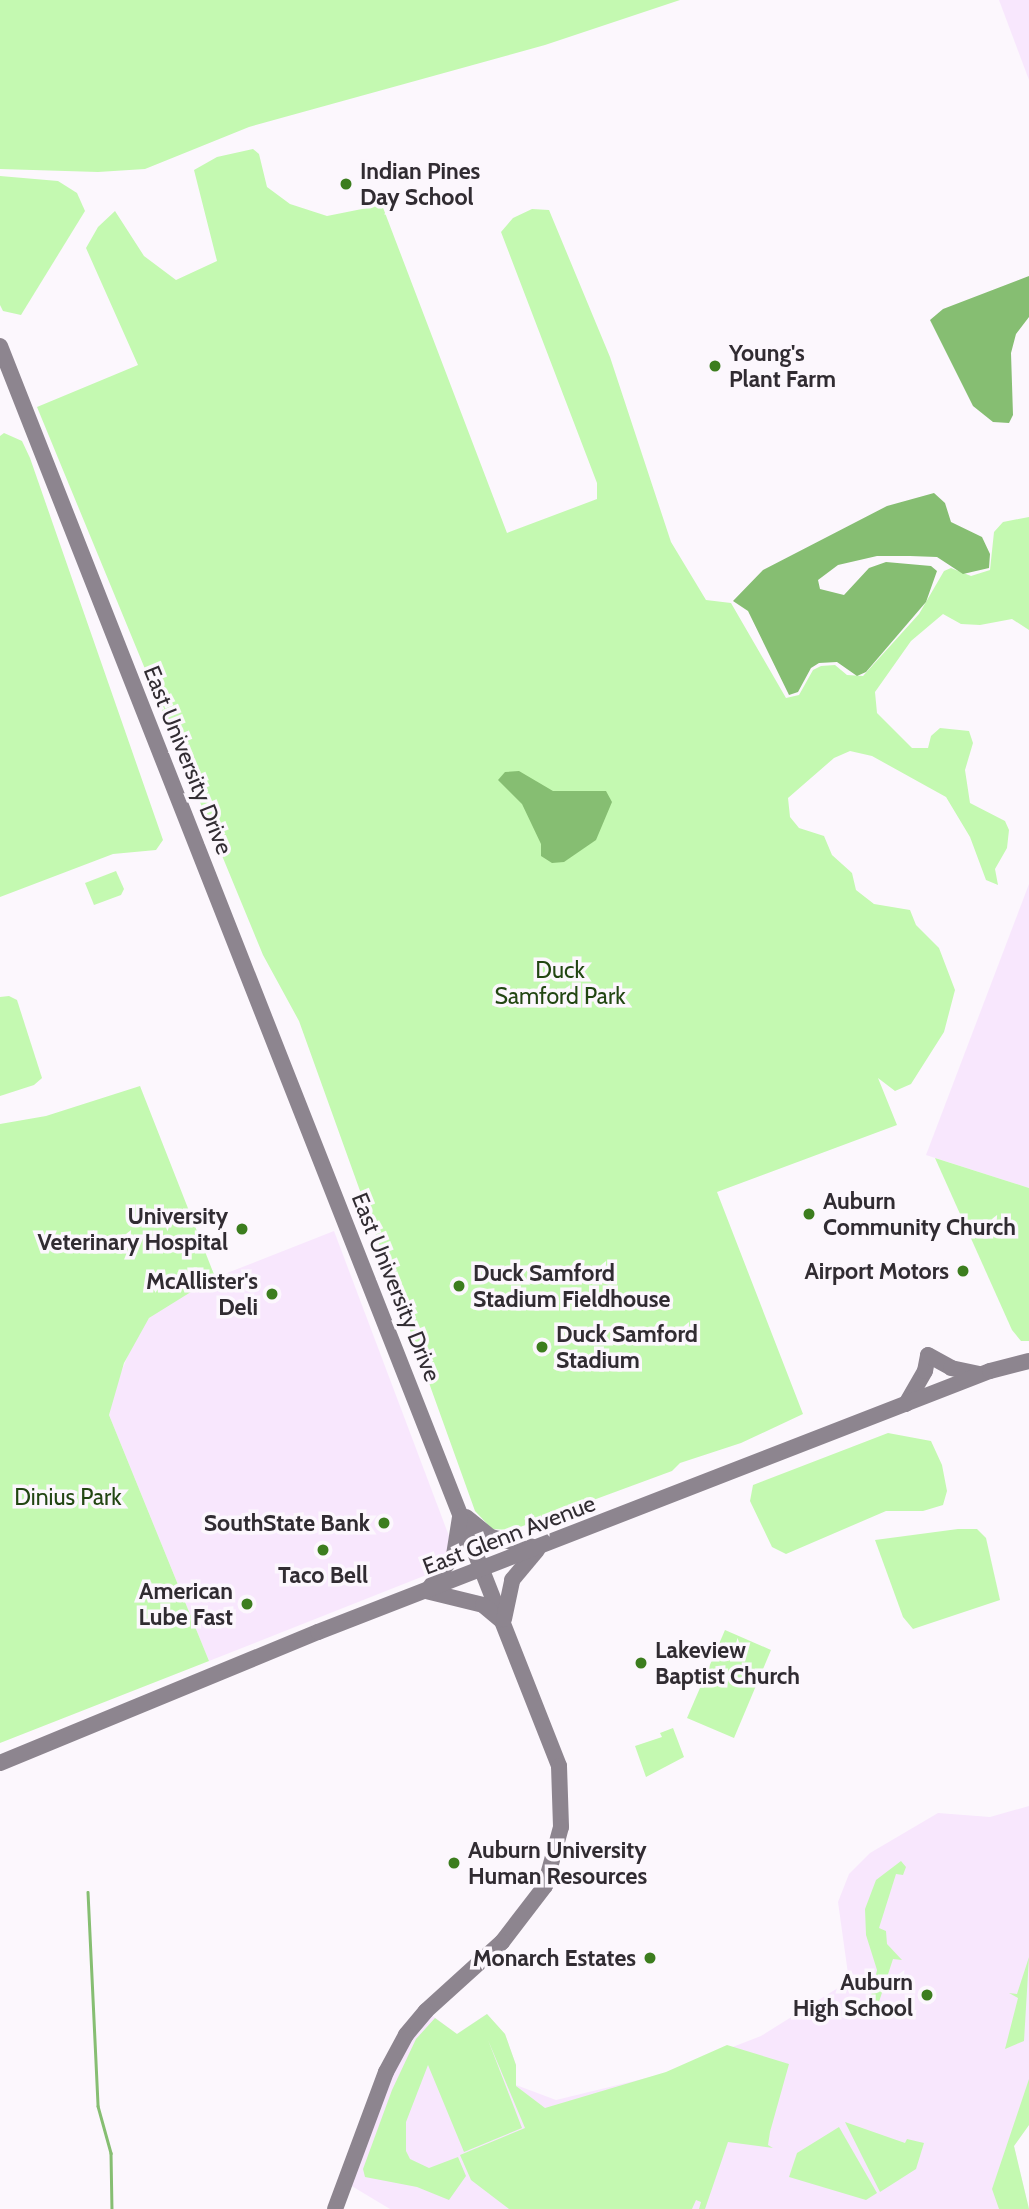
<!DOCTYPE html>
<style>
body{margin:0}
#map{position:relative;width:1029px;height:2209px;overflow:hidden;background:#fcf7fd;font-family:Cabin,sans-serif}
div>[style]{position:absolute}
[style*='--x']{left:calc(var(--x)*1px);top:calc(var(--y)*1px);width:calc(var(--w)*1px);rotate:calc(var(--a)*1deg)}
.built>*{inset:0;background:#f8e7fd}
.green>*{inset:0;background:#c4f9b1}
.water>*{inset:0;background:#86be72}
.stream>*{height:2.5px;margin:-1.25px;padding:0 1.25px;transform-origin:1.25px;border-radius:1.25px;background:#86be72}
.secondary>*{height:16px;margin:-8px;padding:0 8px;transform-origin:8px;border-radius:8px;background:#8d858f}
.dots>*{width:19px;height:19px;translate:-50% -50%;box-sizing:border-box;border:4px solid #fcf7fd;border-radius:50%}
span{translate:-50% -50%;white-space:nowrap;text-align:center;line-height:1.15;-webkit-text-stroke:7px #fcf7fd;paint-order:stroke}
.poi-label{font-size:23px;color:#312c32;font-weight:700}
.left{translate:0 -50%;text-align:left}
.right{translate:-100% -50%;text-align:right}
.street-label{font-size:23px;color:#312c32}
.park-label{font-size:23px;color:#224612}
</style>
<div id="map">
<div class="built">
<i style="clip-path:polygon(999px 0,1029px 0,1029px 80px)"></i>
<i style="clip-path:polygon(1029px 884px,1029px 1188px,926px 1155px)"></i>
<i style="clip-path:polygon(334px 1231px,452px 1544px,439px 1570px,209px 1661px,109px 1415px,115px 1387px,135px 1338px,149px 1318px,194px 1286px)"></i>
<i style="clip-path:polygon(1029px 1806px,1029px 2125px,1014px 2146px,1029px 2209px,390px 2209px,345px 2182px,386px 2072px,426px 2011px,457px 2034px,487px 2014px,505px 2034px,516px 2065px,516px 2085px,556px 2100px,663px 2074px,761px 2036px,849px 1981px,838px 1902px,849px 1874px,870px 1853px,938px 1813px,990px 1817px)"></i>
</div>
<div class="green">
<i style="clip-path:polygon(0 0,680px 0,545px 45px,249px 127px,145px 169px,98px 172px,0 169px)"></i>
<i style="clip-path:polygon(253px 149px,259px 154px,267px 187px,290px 204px,327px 216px,382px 205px,507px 533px,597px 499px,597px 483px,501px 232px,513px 218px,532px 209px,549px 210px,610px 357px,671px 542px,706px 600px,731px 603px,786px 698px,799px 695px,813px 670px,821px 666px,835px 665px,847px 675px,863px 676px,919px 614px,944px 571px,951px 568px,971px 576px,990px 570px,994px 532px,1003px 522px,1029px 517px,1029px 630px,1012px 619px,980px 625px,961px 624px,943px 614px,911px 641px,875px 692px,877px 713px,912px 748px,928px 748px,931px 736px,940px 728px,969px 731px,973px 743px,965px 770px,970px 803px,1005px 821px,1009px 830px,1007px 848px,995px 869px,998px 885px,986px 880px,970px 837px,946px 797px,872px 756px,850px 751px,834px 758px,788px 798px,790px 817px,799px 828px,824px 836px,832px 855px,852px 873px,856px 890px,874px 904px,910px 910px,916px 925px,939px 948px,955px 990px,944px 1032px,911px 1084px,895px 1091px,878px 1078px,897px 1125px,717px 1192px,803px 1414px,741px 1443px,680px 1463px,672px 1471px,512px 1530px,492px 1529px,475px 1511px,299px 1021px,263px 955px,37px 407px,138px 365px,86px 248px,98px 227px,115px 211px,144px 256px,176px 280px,217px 261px,194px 170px,217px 157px)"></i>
<i style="clip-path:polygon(0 176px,58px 181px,77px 193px,85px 211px,21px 315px,3px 311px,0 305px)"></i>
<i style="clip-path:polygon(4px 433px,22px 441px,30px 458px,163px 840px,156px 850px,113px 854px,0 897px,0 436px)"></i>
<i style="clip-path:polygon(116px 871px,124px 889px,121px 895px,94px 905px,85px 883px)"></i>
<i style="clip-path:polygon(9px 996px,17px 1000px,42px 1078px,34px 1085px,0 1096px,0 997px)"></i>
<i style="clip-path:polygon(140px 1086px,215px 1277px,149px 1318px,124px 1363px,109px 1415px,209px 1661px,0 1743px,0 1124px,46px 1116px)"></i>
<i style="clip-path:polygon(935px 1158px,1029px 1188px,1029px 1341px,1021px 1341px,1012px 1330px)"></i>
<i style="clip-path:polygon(888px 1433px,931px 1441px,942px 1465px,947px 1491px,943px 1505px,923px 1511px,886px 1511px,786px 1554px,772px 1547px,750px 1501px,753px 1485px)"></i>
<i style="clip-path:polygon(958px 1529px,977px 1529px,986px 1538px,1000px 1600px,913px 1629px,903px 1617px,875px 1540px)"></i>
<i style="clip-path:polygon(725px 1630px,771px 1650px,734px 1738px,687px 1718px)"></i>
<i style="clip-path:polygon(673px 1728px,684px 1757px,646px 1777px,635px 1746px,662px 1737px,660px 1733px)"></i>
<i style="clip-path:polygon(901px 1861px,906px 1867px,903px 1875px,896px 1874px,879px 1928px,886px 1931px,887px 1944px,902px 1960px,893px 1959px,876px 2011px,870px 2000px,877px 1970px,866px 1935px,865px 1909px,876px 1880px)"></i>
<i style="clip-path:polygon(1029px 1957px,1024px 2041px,1005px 2049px,1018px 1998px,1009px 1993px,1017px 1994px)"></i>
<i style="clip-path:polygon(487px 2014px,505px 2034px,516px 2065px,516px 2086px,545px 2108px,666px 2072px,727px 2045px,789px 2064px,770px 2132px,768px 2145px,773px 2148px,728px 2142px,705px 2209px,699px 2209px,701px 2202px,696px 2200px,692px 2209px,509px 2209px,471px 2180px,460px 2155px,525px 2128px,488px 2040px,522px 2128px,464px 2152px,428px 2065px,406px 2122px,406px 2151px,410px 2159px,429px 2168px,458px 2157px,466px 2176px,449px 2200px,417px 2187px,365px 2177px,363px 2169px,392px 2090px,416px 2039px,435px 2018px,457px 2034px)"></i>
<i style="clip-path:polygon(1029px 2079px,1029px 2125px,1014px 2146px,1029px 2209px,999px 2209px,992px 2189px)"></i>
<i style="clip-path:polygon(845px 2122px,905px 2143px,907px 2139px,924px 2143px,916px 2169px,880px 2192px)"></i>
<i style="clip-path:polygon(839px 2127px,877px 2193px,866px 2200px,789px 2177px,797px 2153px)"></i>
</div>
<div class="water">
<i style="clip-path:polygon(1029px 276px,1029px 317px,1016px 334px,1011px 353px,1013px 415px,1009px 423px,993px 422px,973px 406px,930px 320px,943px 309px)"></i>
<i style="clip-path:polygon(934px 493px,945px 503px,951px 522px,982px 537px,990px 554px,989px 568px,963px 574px,937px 557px,910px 556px,877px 556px,838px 565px,818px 580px,820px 589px,844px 595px,869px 568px,886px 562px,931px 566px,937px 571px,926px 602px,866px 672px,857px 676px,837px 662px,819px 663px,811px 668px,798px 692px,789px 695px,748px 611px,733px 601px,763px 570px,887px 506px)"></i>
<i style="clip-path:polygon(519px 771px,553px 791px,606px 791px,612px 802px,596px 840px,564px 862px,552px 863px,541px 856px,541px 844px,522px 804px,498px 780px,505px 772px)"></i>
</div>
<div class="stream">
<i style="--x:88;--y:1892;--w:214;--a:87.3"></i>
<i style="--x:98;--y:2106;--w:49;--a:74.5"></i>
<i style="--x:111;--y:2153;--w:56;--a:89"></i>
</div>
<div class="secondary">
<i style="--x:0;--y:346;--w:1526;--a:68.51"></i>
<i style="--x:559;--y:1766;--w:61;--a:88.1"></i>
<i style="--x:561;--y:1827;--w:61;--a:105.2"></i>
<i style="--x:545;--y:1886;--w:71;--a:127.5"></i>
<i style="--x:502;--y:1942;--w:103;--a:137.8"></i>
<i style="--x:426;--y:2011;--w:31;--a:130"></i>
<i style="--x:406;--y:2035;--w:42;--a:118.4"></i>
<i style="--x:386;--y:2072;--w:146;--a:110.4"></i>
<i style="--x:906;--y:1404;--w:38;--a:-60"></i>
<i style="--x:925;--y:1371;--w:16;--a:-79"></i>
<i style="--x:928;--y:1355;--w:26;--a:29"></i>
<i style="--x:951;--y:1368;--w:29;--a:12"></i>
<i style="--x:466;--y:1517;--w:32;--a:39"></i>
<i style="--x:491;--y:1537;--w:48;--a:13.2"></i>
<i style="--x:430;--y:1587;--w:40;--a:-53"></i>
<i style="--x:454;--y:1555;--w:39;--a:-81"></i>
<i style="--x:426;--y:1591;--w:59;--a:13.8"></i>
<i style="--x:483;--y:1605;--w:23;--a:40"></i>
<i style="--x:504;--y:1619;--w:40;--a:-78"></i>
<i style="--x:512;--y:1580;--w:39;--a:-50"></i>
<i style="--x:0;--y:1763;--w:344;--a:-22.4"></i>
<i style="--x:318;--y:1632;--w:721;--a:-21.23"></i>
<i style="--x:990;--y:1371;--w:40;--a:-14.4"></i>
</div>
<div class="dots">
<i style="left:346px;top:184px;background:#3c7d1e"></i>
<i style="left:715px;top:366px;background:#3c7d1e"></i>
<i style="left:809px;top:1214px;background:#3c7d1e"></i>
<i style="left:242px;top:1229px;background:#3c7d1e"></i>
<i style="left:963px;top:1271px;background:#3c7d1e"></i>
<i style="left:459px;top:1286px;background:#3c7d1e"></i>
<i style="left:272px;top:1294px;background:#3c7d1e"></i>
<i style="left:542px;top:1347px;background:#3c7d1e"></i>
<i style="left:384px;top:1523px;background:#3c7d1e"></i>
<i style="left:323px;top:1550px;background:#3c7d1e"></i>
<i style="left:247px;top:1604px;background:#3c7d1e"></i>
<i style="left:641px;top:1663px;background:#3c7d1e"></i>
<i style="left:454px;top:1863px;background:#3c7d1e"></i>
<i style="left:650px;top:1958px;background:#3c7d1e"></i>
<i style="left:927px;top:1995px;background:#3c7d1e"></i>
</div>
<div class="poi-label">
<span class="left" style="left:360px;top:184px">Indian Pines<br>Day School</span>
<span class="left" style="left:729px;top:366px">Young's<br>Plant Farm</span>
<span class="left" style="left:823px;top:1214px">Auburn<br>Community Church</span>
<span class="right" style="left:228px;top:1229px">University<br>Veterinary Hospital</span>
<span class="right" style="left:949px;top:1271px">Airport Motors</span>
<span class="left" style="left:473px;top:1286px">Duck Samford<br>Stadium Fieldhouse</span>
<span class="right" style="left:258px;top:1294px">McAllister's<br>Deli</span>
<span class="left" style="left:556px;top:1347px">Duck Samford<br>Stadium</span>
<span class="right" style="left:370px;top:1523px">SouthState Bank</span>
<span style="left:323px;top:1575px">Taco Bell</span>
<span class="right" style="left:233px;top:1604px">American<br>Lube Fast</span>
<span class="left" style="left:655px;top:1663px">Lakeview<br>Baptist Church</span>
<span class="left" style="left:468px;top:1863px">Auburn University<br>Human Resources</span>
<span class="right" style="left:636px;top:1958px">Monarch Estates</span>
<span class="right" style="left:913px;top:1995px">Auburn<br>High School</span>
</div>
<div class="street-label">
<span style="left:188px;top:760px;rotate:68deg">East University Drive</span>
<span style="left:396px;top:1287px;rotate:68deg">East University Drive</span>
<span style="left:509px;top:1535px;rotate:-21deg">East Glenn Avenue</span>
</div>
<div class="park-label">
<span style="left:560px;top:983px">Duck<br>Samford Park</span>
<span style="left:68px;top:1497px">Dinius Park</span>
</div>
</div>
